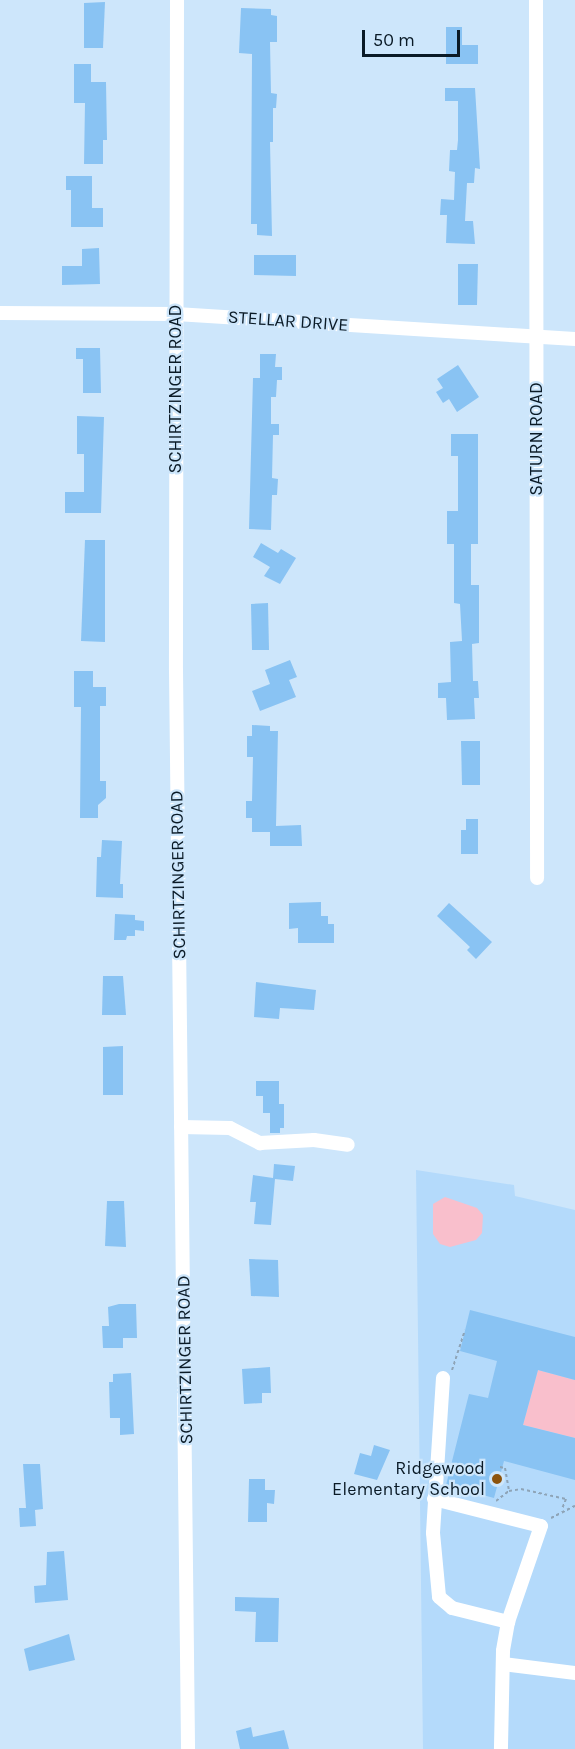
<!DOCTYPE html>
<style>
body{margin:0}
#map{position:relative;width:575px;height:1749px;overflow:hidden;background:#cde6fb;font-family:Karla,sans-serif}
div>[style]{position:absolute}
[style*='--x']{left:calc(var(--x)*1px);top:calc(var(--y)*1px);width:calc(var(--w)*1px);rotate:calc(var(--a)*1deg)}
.built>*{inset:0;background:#b4dafb}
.green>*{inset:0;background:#f9bfcc}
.building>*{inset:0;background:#89c3f3}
.path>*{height:2px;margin-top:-1px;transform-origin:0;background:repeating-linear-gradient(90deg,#8ea4b7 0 3px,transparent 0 6px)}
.minor>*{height:14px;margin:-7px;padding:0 7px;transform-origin:7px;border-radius:7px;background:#fff}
.dots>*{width:16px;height:16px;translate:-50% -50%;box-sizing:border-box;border:3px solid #cde6fb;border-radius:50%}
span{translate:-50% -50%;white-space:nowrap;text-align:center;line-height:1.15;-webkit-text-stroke:4.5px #cde6fb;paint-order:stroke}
.street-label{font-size:18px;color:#0a1a26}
.poi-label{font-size:18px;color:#0a1a26}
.right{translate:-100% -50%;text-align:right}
.scale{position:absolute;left:362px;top:30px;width:98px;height:27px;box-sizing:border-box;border:3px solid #0a1a26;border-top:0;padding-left:8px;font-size:18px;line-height:21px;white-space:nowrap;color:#0a1a26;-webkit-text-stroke:4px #cde6fb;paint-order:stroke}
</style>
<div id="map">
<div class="built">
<i style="clip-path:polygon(416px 1170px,514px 1185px,515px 1196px,575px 1210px,575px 1749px,423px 1749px)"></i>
</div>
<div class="green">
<i style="clip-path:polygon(445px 1197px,477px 1208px,483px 1215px,482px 1233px,476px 1240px,450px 1247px,440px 1244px,433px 1234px,433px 1204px)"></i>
<i style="clip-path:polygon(538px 1370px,575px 1380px,575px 1438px,523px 1425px)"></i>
</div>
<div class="building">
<i style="clip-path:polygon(105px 2px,103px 48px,84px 48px,84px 3px)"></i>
<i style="clip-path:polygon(241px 8px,271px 9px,271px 15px,277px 16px,277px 42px,270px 42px,271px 93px,277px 94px,276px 108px,273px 108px,273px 142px,270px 142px,272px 236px,257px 235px,257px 224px,251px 224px,252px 54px,239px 53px)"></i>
<i style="clip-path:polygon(446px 27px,462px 27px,462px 45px,478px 45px,478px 64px,446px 64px)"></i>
<i style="clip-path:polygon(74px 64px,91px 64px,91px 82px,106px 82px,107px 140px,103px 140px,103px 164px,84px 164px,85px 103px,74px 103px)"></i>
<i style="clip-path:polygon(445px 88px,475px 88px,480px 169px,475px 168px,474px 183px,467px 183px,465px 221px,473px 221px,475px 244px,446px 243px,447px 215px,440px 215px,441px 199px,454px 200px,455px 172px,449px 171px,450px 150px,457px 150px,458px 140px,458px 101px,445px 101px)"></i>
<i style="clip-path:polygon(66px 176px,92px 176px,92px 208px,103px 208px,103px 227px,71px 227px,71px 190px,66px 190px)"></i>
<i style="clip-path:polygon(99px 248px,100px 284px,62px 285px,62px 266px,82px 266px,82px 249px)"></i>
<i style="clip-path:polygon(254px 255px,296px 255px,296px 276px,254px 275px)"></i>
<i style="clip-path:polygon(458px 264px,478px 264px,477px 305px,458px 305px)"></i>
<i style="clip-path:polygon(76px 348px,100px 348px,101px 393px,83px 393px,83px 359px,76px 359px)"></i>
<i style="clip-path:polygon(260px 354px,276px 354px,275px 367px,282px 367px,282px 380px,277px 380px,276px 397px,271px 397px,271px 424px,279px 424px,279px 435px,273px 435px,272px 478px,278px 479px,277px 495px,272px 495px,271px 530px,249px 529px,253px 378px,260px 378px)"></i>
<i style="clip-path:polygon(458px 365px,479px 397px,457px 412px,449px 399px,443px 403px,436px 392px,443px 388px,437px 379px)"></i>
<i style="clip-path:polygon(77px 416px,104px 417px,101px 513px,65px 513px,65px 492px,84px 492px,84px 454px,77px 454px)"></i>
<i style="clip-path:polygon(451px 434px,478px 434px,478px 544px,471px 544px,471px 585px,479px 585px,479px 643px,472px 644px,473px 681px,478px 681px,479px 698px,474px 698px,475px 719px,447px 720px,446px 698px,438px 698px,438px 683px,451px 682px,450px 642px,462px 641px,460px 604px,454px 603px,454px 544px,447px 544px,447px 511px,458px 511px,458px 456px,451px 456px)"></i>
<i style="clip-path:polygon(85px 540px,105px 540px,105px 642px,81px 641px)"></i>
<i style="clip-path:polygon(261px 543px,278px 553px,281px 549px,296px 558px,280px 584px,264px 576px,270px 567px,253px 557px)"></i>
<i style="clip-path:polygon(268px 603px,269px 650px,252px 650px,251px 604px)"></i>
<i style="clip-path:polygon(290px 660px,297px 677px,289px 680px,296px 697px,260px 711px,252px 691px,270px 684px,265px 670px)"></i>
<i style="clip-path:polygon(74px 671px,93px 671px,93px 687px,106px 687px,106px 706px,100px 706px,100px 781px,106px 781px,106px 798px,98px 805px,98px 818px,80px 818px,81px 707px,74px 707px)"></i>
<i style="clip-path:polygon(252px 725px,270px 726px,270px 731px,278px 731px,276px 826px,301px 825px,302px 846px,270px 846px,270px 832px,252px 832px,252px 818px,246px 818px,246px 801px,252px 801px,253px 757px,247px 757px,247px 736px,252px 736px)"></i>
<i style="clip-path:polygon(461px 741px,480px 741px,480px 785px,462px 785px)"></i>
<i style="clip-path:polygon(466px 819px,478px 819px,478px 854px,461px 854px,461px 830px,466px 830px)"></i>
<i style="clip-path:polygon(102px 840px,122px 841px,120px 884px,123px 884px,123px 898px,96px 897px,97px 857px,101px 857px)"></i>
<i style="clip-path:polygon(321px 902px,321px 916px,328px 916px,328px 924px,334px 924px,334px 943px,298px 943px,298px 928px,289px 929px,289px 903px)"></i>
<i style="clip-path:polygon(449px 903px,492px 942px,476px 959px,467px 950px,470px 947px,437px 916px)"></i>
<i style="clip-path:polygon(115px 914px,135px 915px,135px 920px,144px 921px,144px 931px,135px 930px,135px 936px,127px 936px,126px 940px,114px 940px)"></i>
<i style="clip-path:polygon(103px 976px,123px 976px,126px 1015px,102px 1015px)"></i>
<i style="clip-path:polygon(256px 982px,316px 990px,314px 1010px,280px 1008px,279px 1019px,254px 1017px)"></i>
<i style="clip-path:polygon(123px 1046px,123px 1095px,103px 1095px,103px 1047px)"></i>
<i style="clip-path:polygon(256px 1081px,279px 1081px,279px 1104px,284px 1104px,284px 1128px,280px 1128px,280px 1133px,270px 1133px,270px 1113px,263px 1113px,263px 1096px,256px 1096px)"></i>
<i style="clip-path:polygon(274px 1164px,295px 1166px,293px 1181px,275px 1179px,271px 1225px,254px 1224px,256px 1202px,250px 1202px,253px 1175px,273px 1178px)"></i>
<i style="clip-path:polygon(107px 1201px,124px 1201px,126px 1247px,105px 1246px)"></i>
<i style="clip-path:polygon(249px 1259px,278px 1260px,279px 1297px,251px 1296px)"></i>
<i style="clip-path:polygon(119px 1304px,136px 1304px,137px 1338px,123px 1338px,123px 1348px,103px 1348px,102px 1326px,109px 1326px,108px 1307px)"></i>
<i style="clip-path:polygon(470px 1310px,575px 1337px,575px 1380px,538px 1370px,523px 1425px,575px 1438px,575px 1480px,504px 1461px,494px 1498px,446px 1485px,469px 1394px,488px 1398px,497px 1361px,460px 1351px)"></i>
<i style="clip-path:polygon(270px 1367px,271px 1393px,262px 1393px,262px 1403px,244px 1404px,242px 1369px)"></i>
<i style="clip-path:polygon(131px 1373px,134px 1434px,120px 1435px,120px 1418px,110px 1418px,109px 1382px,113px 1382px,113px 1374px)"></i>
<i style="clip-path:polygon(374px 1445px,390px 1450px,377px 1480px,354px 1474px,360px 1453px,371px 1456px)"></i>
<i style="clip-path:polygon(23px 1464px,40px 1464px,43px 1509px,35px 1510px,36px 1526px,20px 1527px,19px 1508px,26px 1508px)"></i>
<i style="clip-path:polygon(249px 1479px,265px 1479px,265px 1490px,275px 1490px,274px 1504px,267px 1503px,267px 1522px,248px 1522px)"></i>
<i style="clip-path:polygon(64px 1551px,68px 1600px,35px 1603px,34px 1586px,46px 1585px,47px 1552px)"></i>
<i style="clip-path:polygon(235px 1597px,279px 1598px,278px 1642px,255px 1642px,256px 1612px,235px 1611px)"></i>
<i style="clip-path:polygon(69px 1634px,75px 1660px,29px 1671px,24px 1649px)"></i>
<i style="clip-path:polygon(251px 1727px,253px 1737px,284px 1730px,289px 1749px,240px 1749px,236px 1731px)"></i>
</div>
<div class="path">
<i style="--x:452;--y:1370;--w:42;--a:-72"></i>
<i style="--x:500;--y:1467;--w:5;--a:11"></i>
<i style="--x:505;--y:1468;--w:22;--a:80"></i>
<i style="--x:496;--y:1501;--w:16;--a:-38"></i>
<i style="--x:509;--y:1491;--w:12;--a:-9"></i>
<i style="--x:521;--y:1489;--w:46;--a:12.5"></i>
<i style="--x:566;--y:1499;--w:11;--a:112"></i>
<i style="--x:551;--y:1518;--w:27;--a:-27"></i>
</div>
<div class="minor">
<i style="--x:177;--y:0;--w:670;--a:90.09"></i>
<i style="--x:176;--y:670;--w:1079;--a:89.36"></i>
<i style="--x:536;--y:0;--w:878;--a:89.93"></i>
<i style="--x:0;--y:313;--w:176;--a:0.3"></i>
<i style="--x:176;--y:314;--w:400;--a:3.6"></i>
<i style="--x:181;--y:1127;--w:49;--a:1.2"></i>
<i style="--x:230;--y:1128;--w:34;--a:27"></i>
<i style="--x:260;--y:1143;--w:54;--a:-3.2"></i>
<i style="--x:314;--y:1140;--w:34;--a:8"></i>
<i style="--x:443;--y:1378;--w:155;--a:93.7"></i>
<i style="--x:433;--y:1533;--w:64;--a:84.6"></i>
<i style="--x:439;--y:1597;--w:17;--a:40"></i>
<i style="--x:452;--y:1608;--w:58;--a:14"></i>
<i style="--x:434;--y:1499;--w:110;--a:14.2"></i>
<i style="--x:541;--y:1526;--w:102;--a:109"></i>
<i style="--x:508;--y:1622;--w:29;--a:100"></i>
<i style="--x:503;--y:1651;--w:98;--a:91.2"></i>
<i style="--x:503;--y:1664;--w:73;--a:7.1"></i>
</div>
<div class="dots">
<i style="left:497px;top:1479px;background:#8c530c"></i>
</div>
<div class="street-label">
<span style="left:288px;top:321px;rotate:4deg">STELLAR DRIVE</span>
<span style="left:175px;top:389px;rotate:-90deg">SCHIRTZINGER ROAD</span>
<span style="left:536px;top:439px;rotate:-90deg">SATURN ROAD</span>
<span style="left:178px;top:875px;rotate:-91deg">SCHIRTZINGER ROAD</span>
<span style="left:185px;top:1360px;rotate:-91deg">SCHIRTZINGER ROAD</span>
</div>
<div class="poi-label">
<span class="right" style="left:485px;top:1479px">Ridgewood<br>Elementary School</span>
</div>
<div class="scale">50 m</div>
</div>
